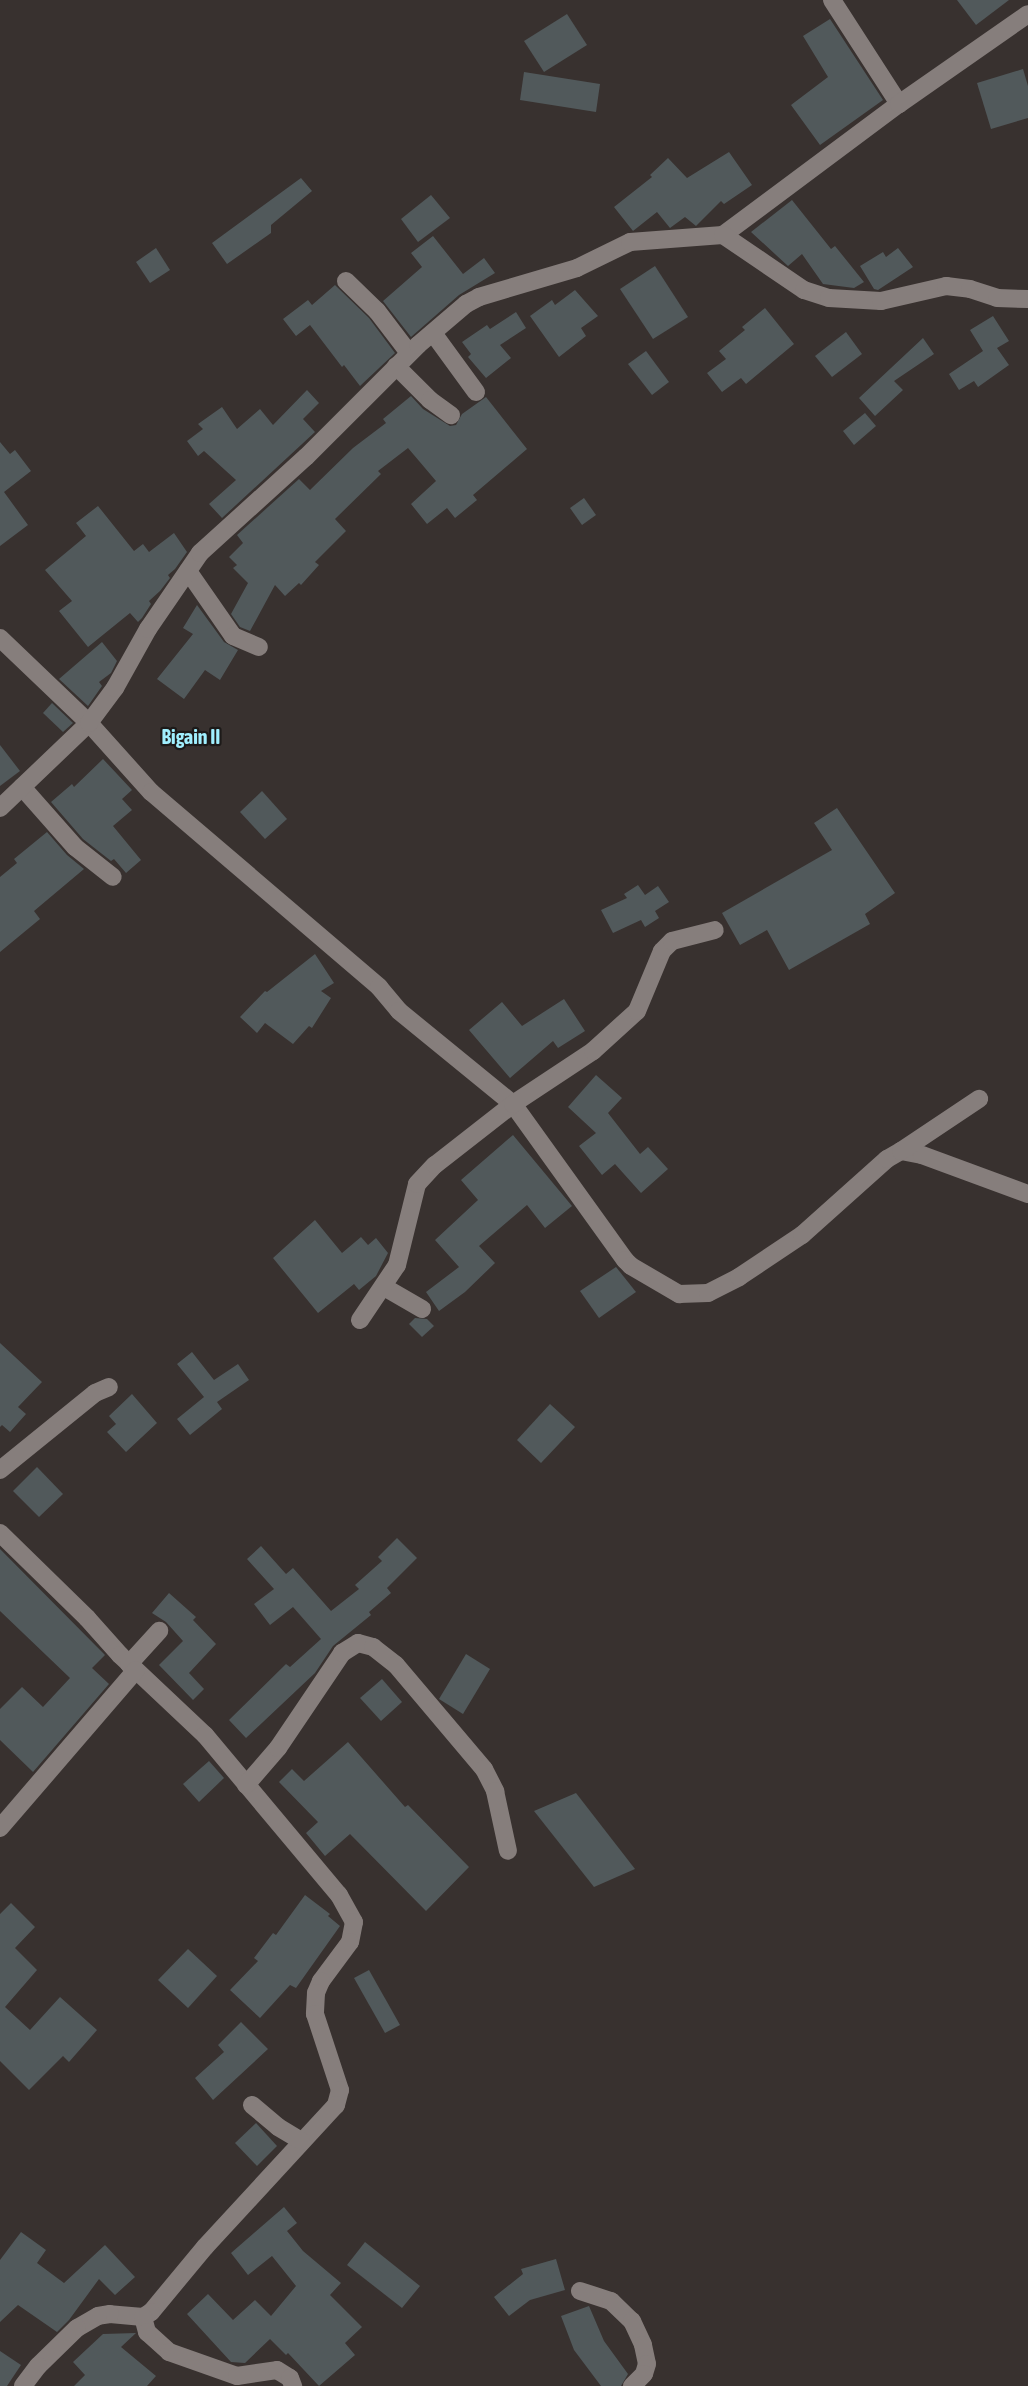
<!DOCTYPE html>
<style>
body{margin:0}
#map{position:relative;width:1028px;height:2386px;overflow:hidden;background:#38312f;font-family:"Asap Condensed",sans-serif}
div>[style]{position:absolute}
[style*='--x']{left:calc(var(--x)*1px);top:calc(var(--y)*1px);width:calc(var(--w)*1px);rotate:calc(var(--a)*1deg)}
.building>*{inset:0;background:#51595b}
.minor>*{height:18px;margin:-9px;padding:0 9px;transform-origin:9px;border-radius:9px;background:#867e7c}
span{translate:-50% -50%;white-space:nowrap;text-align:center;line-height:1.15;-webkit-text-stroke:4.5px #1d1a19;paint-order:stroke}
.quarter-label{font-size:20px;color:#a0effe;font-weight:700}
</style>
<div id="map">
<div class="building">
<i style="clip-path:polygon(957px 0,1009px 0,976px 25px)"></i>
<i style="clip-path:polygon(567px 14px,587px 45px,544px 72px,524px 41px)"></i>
<i style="clip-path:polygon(830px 19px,883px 100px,820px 145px,791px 105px,828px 77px,803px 36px)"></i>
<i style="clip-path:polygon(1023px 69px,1028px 86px,1028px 118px,991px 129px,977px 83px)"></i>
<i style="clip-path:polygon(524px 72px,600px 84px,596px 112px,520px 100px)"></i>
<i style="clip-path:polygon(729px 152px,752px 185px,724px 204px,721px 201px,696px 226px,685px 217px,670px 228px,657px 212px,633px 231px,614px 207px,652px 177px,650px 175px,668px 158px,687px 178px)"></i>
<i style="clip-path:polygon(301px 178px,312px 191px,271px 225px,271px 233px,227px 264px,212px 243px)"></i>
<i style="clip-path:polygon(431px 195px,450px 218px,418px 242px,401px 219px)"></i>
<i style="clip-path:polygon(792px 200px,831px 249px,835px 246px,864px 282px,854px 288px,823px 284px,802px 254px,788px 266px,751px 232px)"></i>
<i style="clip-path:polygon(433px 236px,463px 274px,484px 258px,495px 273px,459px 295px,411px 337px,383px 301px,422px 267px,411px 253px)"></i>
<i style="clip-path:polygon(156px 248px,170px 270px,150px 283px,136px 262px)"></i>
<i style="clip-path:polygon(898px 248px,913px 267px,878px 290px,874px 289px,860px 266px,883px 252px,886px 257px)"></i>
<i style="clip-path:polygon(655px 266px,688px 317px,653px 339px,620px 289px)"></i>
<i style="clip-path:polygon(335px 285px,369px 318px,395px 353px,360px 386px,344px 365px,342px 367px,310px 325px,296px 336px,283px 319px,308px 300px,312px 305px)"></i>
<i style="clip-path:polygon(575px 290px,598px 316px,581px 328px,586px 336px,559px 357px,530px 316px,552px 300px,555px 305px)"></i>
<i style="clip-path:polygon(765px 308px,794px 344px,746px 384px,741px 378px,722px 392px,707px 373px,726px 359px,719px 351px,745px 330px,742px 327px)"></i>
<i style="clip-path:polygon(516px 312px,526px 328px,500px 345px,511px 358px,486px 378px,468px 357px,471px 354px,462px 342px,487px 325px,490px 329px)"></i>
<i style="clip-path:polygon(993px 316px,1009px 341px,997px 348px,1009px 365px,978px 387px,974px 381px,959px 390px,949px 374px,983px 351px,970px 330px)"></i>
<i style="clip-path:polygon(846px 332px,862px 354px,832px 377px,815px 356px)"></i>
<i style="clip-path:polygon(923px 338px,934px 354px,894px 381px,903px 390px,875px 416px,859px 398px)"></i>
<i style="clip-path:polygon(646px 351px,669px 382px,652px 395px,628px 364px)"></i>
<i style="clip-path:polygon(307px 390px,319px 403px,303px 419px,315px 432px,222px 518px,209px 504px,236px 480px,204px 451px,198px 456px,187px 441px,203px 429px,198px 424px,222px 407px,237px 429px,260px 409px,273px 425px)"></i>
<i style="clip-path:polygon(411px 396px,423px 409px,450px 426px,456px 425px,462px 414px,486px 397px,527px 449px,473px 495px,477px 500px,455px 518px,447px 508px,427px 524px,411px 504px,436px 481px,408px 448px,378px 471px,381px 474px,335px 519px,346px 531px,315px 562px,319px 565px,301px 585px,299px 583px,285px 596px,275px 585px,250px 631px,240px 627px,231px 614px,248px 583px,233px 568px,237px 565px,229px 557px,243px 543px,237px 535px,299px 479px,310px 490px,353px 448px,386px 423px,383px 419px)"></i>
<i style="clip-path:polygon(865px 413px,876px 426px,854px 445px,843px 431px)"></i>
<i style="clip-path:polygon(0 442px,10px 454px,15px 450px,31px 471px,4px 492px,28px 525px,0 546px)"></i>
<i style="clip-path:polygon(584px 498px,596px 515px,582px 525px,570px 508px)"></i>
<i style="clip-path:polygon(98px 506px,134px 551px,143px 544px,149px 552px,174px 533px,187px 552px,175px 569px,168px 575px,170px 578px,160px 591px,149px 601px,151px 604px,142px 618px,138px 622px,130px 613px,88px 647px,59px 611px,72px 601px,45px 570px,86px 536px,76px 523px)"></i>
<i style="clip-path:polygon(197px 605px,224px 642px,238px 650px,220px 680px,205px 670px,184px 699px,157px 679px,193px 634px,183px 628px)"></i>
<i style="clip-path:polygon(102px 642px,117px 661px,111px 673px,99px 682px,102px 686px,88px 706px,59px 679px)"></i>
<i style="clip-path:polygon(52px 703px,73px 723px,63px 732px,43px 713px)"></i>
<i style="clip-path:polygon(0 745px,20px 771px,0 786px)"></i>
<i style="clip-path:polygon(103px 759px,132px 790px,122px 799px,132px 810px,113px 826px,141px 860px,126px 873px,114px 859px,111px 861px,83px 839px,51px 802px,72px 784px,74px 787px)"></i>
<i style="clip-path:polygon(262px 791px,287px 819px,265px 839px,240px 812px)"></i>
<i style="clip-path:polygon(837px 808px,895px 893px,865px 914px,870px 924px,789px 970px,767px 930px,740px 945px,722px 913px,832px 850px,814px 823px)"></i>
<i style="clip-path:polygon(47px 832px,67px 855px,84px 869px,34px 911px,40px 919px,0 952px,0 877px,17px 863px,14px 859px)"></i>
<i style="clip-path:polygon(638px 885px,645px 895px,658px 886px,669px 902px,655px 911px,659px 918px,645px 927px,641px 920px,613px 933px,601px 910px,627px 898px,624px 894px)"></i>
<i style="clip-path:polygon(315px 954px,334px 983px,321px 991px,331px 998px,312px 1028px,309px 1026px,293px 1044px,265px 1023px,257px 1033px,240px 1017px,265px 991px,267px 992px)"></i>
<i style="clip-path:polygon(564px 999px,585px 1031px,558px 1048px,553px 1041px,510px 1078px,469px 1030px,502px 1002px,522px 1026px)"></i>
<i style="clip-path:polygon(596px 1075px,622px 1098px,608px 1113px,640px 1154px,648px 1147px,668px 1169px,641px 1193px,615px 1164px,602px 1175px,579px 1146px,596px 1133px,568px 1107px)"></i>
<i style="clip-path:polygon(513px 1135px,572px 1206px,545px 1228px,527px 1205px,479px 1246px,495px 1263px,465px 1292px,439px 1311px,426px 1292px,459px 1267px,435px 1240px,478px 1200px,461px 1180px)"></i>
<i style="clip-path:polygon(315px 1220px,342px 1253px,361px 1237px,368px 1245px,376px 1238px,388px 1253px,376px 1276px,359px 1290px,354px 1284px,318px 1313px,273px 1258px)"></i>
<i style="clip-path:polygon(616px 1267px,636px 1292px,599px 1318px,580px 1291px)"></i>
<i style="clip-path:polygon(415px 1318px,427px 1319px,434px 1326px,422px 1337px,409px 1324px)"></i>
<i style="clip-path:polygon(0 1343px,42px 1382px,18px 1407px,26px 1414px,10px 1432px,2px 1425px,0 1427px)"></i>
<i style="clip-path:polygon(192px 1352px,214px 1380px,238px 1364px,249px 1380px,217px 1402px,222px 1409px,190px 1435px,177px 1419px,204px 1397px,177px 1364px)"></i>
<i style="clip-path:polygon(132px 1394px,157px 1423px,126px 1452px,107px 1432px,116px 1424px,109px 1416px)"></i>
<i style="clip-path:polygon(550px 1404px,575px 1427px,541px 1463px,517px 1440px)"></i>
<i style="clip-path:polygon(37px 1467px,63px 1494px,39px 1517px,13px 1491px)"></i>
<i style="clip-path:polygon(397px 1538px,417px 1558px,387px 1588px,391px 1593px,369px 1612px,371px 1615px,333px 1646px,315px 1673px,246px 1738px,229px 1720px,286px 1664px,290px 1667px,321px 1639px,293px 1607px,270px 1625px,254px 1604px,274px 1589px,247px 1559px,261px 1546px,286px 1574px,293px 1568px,331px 1611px,359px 1589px,355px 1585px,382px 1561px,378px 1557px)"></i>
<i style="clip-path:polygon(0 1549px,105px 1655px,92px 1668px,109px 1684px,33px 1772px,0 1740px,0 1709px,22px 1687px,43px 1707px,70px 1678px,0 1611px)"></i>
<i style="clip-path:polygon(169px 1593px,196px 1617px,193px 1620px,216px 1644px,189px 1673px,204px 1689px,193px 1700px,159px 1665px,183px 1641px,166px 1622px,152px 1613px)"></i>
<i style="clip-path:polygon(466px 1654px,490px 1669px,463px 1714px,439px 1699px)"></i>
<i style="clip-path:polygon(382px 1679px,402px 1702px,381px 1721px,360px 1698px)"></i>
<i style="clip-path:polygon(348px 1742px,405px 1807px,408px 1805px,469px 1867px,426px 1911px,350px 1834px,325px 1856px,306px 1833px,318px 1822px,279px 1782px,292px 1769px,304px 1781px)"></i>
<i style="clip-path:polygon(209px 1761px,224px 1778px,199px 1802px,183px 1784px)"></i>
<i style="clip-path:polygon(576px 1793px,635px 1869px,594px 1887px,534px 1811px)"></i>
<i style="clip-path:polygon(305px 1895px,330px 1914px,328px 1916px,340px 1926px,296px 1988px,290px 1985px,260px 2018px,230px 1990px,258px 1961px,254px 1958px,273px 1933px,276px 1935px)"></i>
<i style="clip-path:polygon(11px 1903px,35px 1927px,15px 1948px,37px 1970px,5px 2007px,30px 2030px,60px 1997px,97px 2030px,69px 2062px,63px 2056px,29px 2090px,0 2061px,0 1914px)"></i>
<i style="clip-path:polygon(188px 1949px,217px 1976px,188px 2008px,158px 1980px)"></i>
<i style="clip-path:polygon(369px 1970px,400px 2025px,385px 2033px,354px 1978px)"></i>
<i style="clip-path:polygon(241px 2022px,268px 2049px,213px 2100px,195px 2078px,224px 2052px,218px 2045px)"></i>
<i style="clip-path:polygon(256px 2123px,277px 2146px,257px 2166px,235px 2143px)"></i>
<i style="clip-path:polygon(284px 2207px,297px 2223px,287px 2231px,303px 2251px,341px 2283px,330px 2295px,362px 2327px,345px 2343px,355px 2355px,319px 2386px,288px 2353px,286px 2355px,270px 2339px,245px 2363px,231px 2362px,187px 2314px,208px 2294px,233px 2320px,255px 2300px,271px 2316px,296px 2286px,272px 2256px,248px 2275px,231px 2253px)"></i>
<i style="clip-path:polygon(21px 2232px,46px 2250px,37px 2263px,64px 2283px,105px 2245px,135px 2277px,115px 2295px,99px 2279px,69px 2320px,57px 2332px,18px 2305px,0 2322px,0 2260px)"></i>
<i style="clip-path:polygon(365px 2242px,420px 2286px,402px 2308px,347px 2265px)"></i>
<i style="clip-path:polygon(556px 2259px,565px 2290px,530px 2300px,509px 2316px,494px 2297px,523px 2274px,521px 2269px)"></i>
<i style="clip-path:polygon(589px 2306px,604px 2341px,628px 2374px,621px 2386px,601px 2386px,574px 2350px,561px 2316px)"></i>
<i style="clip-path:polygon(136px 2333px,121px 2347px,156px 2376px,147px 2386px,74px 2386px,85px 2375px,73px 2362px,103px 2334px)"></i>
<i style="clip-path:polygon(0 2351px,21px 2365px,7px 2386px,0 2386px)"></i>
</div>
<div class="minor">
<i style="--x:832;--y:0;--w:124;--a:57.2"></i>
<i style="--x:723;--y:235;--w:219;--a:-36.7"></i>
<i style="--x:899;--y:104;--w:157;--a:-34.9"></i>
<i style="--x:346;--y:281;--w:43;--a:44.1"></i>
<i style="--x:377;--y:311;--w:53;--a:52.7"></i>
<i style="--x:433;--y:333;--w:73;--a:53.9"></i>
<i style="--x:396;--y:366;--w:48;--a:45"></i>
<i style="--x:430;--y:400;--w:26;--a:36"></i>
<i style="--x:188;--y:571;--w:79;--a:55.3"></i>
<i style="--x:233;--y:636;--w:28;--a:23"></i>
<i style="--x:0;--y:638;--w:123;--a:43.7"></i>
<i style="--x:89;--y:723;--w:93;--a:48.1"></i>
<i style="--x:151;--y:792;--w:300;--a:40.5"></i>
<i style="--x:379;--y:987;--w:31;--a:50"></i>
<i style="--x:399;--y:1011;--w:147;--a:39.2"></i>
<i style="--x:513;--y:1104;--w:192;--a:54.3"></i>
<i style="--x:625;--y:1260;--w:8;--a:45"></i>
<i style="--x:631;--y:1266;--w:56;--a:30.3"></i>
<i style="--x:679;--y:1294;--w:29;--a:-2"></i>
<i style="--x:708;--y:1293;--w:35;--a:-27"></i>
<i style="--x:739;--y:1277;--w:76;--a:-33.7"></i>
<i style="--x:802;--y:1235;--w:114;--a:-41.8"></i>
<i style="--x:887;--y:1159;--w:16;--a:-30"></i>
<i style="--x:901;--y:1151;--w:21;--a:11"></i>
<i style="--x:922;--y:1155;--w:113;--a:20.2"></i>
<i style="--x:22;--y:787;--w:80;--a:48.5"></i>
<i style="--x:75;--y:847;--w:48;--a:38.3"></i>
<i style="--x:0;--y:808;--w:123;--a:-43.7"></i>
<i style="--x:89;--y:723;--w:44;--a:-53.4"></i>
<i style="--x:115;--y:688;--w:68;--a:-60.8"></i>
<i style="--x:148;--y:629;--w:92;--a:-55.6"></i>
<i style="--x:200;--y:553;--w:143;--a:-42.2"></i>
<i style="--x:306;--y:457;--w:158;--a:-45"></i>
<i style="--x:418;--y:345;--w:63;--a:-40.5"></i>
<i style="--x:466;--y:304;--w:15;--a:-28"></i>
<i style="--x:479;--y:297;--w:102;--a:-16.5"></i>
<i style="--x:577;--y:268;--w:59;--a:-26.1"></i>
<i style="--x:630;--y:242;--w:93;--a:-4.3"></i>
<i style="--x:723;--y:235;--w:98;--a:34.2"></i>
<i style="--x:804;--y:290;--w:26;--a:18"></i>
<i style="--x:829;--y:298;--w:52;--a:3.3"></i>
<i style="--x:881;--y:301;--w:67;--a:-13"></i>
<i style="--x:946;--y:286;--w:24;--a:7"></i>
<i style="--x:970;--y:289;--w:28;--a:18"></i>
<i style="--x:997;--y:298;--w:31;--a:2"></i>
<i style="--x:901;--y:1151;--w:94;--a:-33.7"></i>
<i style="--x:384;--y:1287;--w:44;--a:30.1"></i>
<i style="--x:360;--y:1320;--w:66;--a:-56.1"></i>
<i style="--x:397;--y:1265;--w:83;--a:-76.1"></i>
<i style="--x:417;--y:1184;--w:26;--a:-47"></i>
<i style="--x:435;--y:1165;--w:99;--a:-38"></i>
<i style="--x:513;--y:1104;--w:96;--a:-33.5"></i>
<i style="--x:593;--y:1051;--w:59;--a:-42.3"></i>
<i style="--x:637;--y:1011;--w:65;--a:-67.4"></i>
<i style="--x:662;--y:951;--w:14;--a:-45"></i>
<i style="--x:672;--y:941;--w:44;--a:-14.3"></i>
<i style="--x:0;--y:1470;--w:122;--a:-39"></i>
<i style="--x:95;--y:1393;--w:15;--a:-23"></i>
<i style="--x:0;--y:1533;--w:122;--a:44.3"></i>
<i style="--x:87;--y:1618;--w:50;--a:48.3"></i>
<i style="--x:120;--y:1655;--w:117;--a:43.3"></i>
<i style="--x:205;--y:1735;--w:209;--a:50.1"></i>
<i style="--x:339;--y:1895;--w:31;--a:61"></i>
<i style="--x:354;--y:1922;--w:20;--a:101"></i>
<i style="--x:350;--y:1942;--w:49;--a:126.6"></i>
<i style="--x:321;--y:1981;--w:13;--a:113"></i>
<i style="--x:316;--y:1993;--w:21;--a:93"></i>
<i style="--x:315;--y:2014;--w:80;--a:71.8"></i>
<i style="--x:340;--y:2090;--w:16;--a:105"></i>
<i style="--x:336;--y:2105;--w:193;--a:132.7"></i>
<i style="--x:205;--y:2247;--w:85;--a:129.7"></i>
<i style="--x:151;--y:2312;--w:9;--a:148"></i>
<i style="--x:143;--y:2317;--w:33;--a:-175"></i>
<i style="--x:110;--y:2314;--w:12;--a:171"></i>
<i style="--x:98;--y:2316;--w:24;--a:150"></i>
<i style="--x:77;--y:2328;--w:54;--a:135.7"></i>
<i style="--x:38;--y:2366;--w:25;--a:127"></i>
<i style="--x:129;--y:1664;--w:45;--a:-47.7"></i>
<i style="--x:246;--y:1785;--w:49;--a:-49.1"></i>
<i style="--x:278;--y:1748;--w:115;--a:-56"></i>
<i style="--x:342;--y:1653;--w:19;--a:-32"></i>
<i style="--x:358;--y:1643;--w:16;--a:15"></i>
<i style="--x:373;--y:1647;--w:29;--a:38"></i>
<i style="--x:396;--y:1665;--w:136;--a:49.8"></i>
<i style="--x:484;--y:1769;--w:25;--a:63"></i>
<i style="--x:495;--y:1791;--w:61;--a:77.8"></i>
<i style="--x:0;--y:1828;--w:208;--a:-49.3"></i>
<i style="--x:252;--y:2105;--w:34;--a:40"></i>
<i style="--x:278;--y:2127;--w:27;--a:31"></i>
<i style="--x:580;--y:2291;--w:33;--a:18"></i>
<i style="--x:611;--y:2301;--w:29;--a:44"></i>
<i style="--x:632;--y:2321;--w:26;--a:65"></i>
<i style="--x:643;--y:2345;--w:19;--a:78"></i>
<i style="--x:647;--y:2364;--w:10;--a:107"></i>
<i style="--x:644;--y:2374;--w:17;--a:135"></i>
<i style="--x:143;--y:2317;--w:16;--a:75"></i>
<i style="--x:147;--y:2332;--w:30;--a:42"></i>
<i style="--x:169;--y:2352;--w:72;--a:19.4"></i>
<i style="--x:237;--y:2376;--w:40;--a:-8.5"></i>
<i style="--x:277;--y:2370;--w:15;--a:32"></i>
<i style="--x:290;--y:2378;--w:9;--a:69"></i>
</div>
<div class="quarter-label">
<span style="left:191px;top:736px">Bigain II</span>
</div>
</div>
